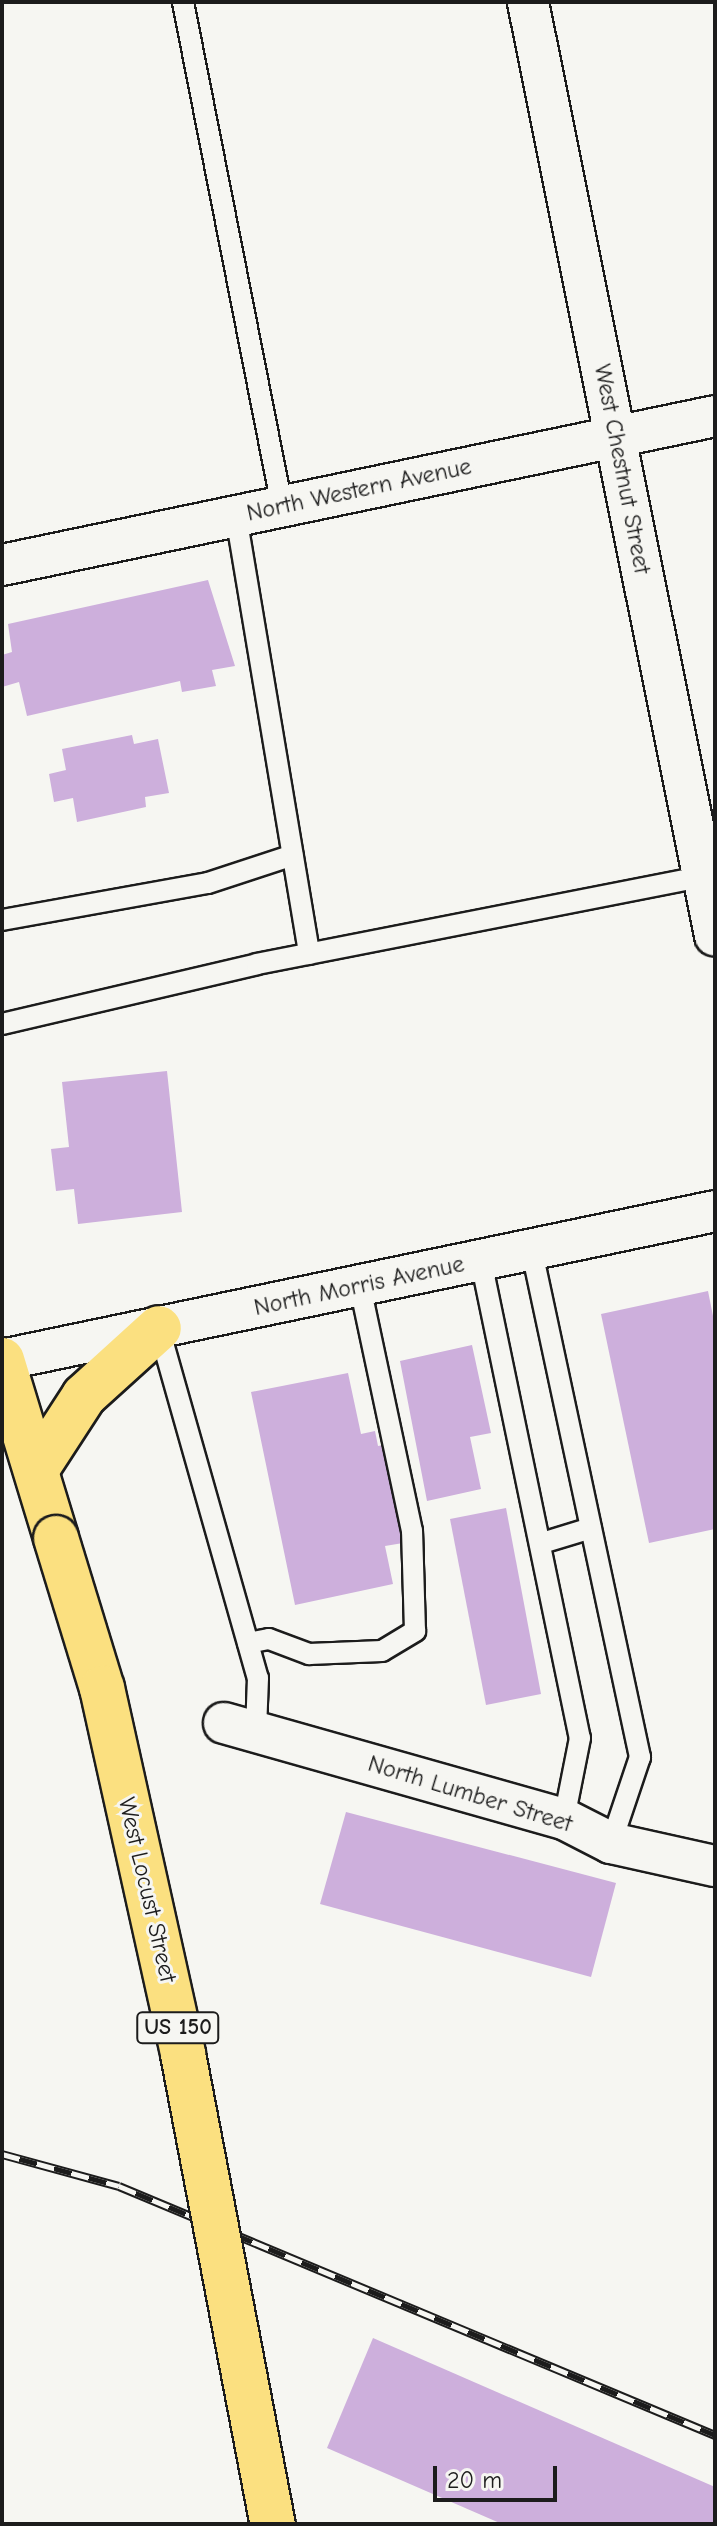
<!DOCTYPE html>
<style>
body{margin:0}
#map{position:relative;width:717px;height:2526px;overflow:hidden;background:#f6f6f2;font-family:"Comic Neue",sans-serif}
div>[style]{position:absolute}
[style*='--x']{left:calc(var(--x)*1px);top:calc(var(--y)*1px);width:calc(var(--w)*1px);rotate:calc(var(--a)*1deg)}
.building>*{inset:0;background:#cdafdc}
.roads{filter:drop-shadow(2px 0 #1c1c1c) drop-shadow(-2px 0 #1c1c1c) drop-shadow(0 2px #1c1c1c) drop-shadow(0 -2px #1c1c1c)}
.service>*{height:20px;margin:-10px;padding:0 10px;transform-origin:10px;border-radius:10px;background:#f6f6f2}
.minor>*{height:40px;margin:-20px;padding:0 20px;transform-origin:20px;border-radius:20px;background:#f6f6f2}
.primary>*{height:44px;margin:-22px;padding:0 22px;transform-origin:22px;border-radius:22px;background:#fbe080}
.rail>*{height:9px;margin-top:-4.5px;transform-origin:0;background:repeating-linear-gradient(90deg,#f6f6f2 0 18px,#1c1c1c 0 36px);box-sizing:border-box;border-block:2px solid #1c1c1c}
.bridges{filter:drop-shadow(2px 0 #1c1c1c) drop-shadow(-2px 0 #1c1c1c) drop-shadow(0 2px #1c1c1c) drop-shadow(0 -2px #1c1c1c)}
.primary-bridge>*{height:44px;margin:-22px;padding:0 22px;transform-origin:22px;border-radius:22px;background:#fbe080}
span{translate:-50% -50%;white-space:nowrap;text-align:center;line-height:1.15;-webkit-text-stroke:6px #f6f6f2;paint-order:stroke}
.shield-label span{padding:2px 6px;background:#f6f6f2;border:2px solid;border-radius:6px;-webkit-text-stroke-width:0}
.shield-label{font-size:22px;color:#1c1c1c;font-weight:700}
.street-label{font-size:24px;color:#1c1c1c}
.frame{position:absolute;inset:0;border:4px solid #1c1c1c;pointer-events:none}
.scale{position:absolute;left:433px;top:2466px;width:124px;height:36px;box-sizing:border-box;border:4px solid #1c1c1c;border-top:0;padding-left:10px;font-size:24px;line-height:28px;white-space:nowrap;color:#1c1c1c;-webkit-text-stroke:6px #f6f6f2;paint-order:stroke}
</style>
<div id="map">
<div class="building">
<i style="clip-path:polygon(208px 580px,235px 666px,212px 670px,216px 686px,182px 692px,180px 681px,27px 716px,19px 682px,2px 687px,2px 655px,12px 652px,8px 624px)"></i>
<i style="clip-path:polygon(132px 735px,134px 744px,158px 739px,169px 793px,145px 797px,146px 807px,77px 822px,73px 798px,54px 802px,49px 774px,66px 770px,62px 749px)"></i>
<i style="clip-path:polygon(167px 1071px,182px 1212px,78px 1224px,74px 1189px,56px 1191px,51px 1149px,69px 1147px,62px 1082px)"></i>
<i style="clip-path:polygon(708px 1291px,715px 1326px,715px 1529px,649px 1543px,601px 1314px)"></i>
<i style="clip-path:polygon(472px 1345px,491px 1433px,470px 1437px,481px 1489px,427px 1501px,400px 1361px)"></i>
<i style="clip-path:polygon(348px 1373px,361px 1434px,375px 1431px,378px 1446px,384px 1445px,403px 1543px,385px 1546px,393px 1584px,295px 1605px,251px 1392px)"></i>
<i style="clip-path:polygon(506px 1508px,541px 1694px,486px 1705px,450px 1519px)"></i>
<i style="clip-path:polygon(346px 1812px,616px 1883px,591px 1977px,320px 1904px)"></i>
<i style="clip-path:polygon(373px 2338px,715px 2487px,715px 2524px,502px 2524px,327px 2448px)"></i>
</div>
<div class="roads">
<div class="service">
<i style="--x:183;--y:2;--w:514;--a:78.89"></i>
<i style="--x:236;--y:516;--w:444;--a:80.5"></i>
<i style="--x:2;--y:920;--w:209;--a:-10.2"></i>
<i style="--x:208;--y:883;--w:89;--a:-18.2"></i>
<i style="--x:2;--y:1024;--w:262;--a:-13.2"></i>
<i style="--x:257;--y:964;--w:463;--a:-11.1"></i>
<i style="--x:531;--y:1247;--w:522;--a:77.94"></i>
<i style="--x:640;--y:1757;--w:91;--a:108.6"></i>
<i style="--x:481;--y:1261;--w:487;--a:78.3"></i>
<i style="--x:580;--y:1738;--w:83;--a:101.2"></i>
<i style="--x:159;--y:1329;--w:363;--a:74.2"></i>
<i style="--x:258;--y:1678;--w:53;--a:92.2"></i>
<i style="--x:542;--y:1543;--w:51;--a:-17"></i>
<i style="--x:248;--y:1643;--w:21;--a:-11"></i>
<i style="--x:269;--y:1639;--w:43;--a:20.6"></i>
<i style="--x:309;--y:1654;--w:73;--a:-2.4"></i>
<i style="--x:382;--y:1651;--w:39;--a:-31"></i>
<i style="--x:415;--y:1631;--w:100;--a:-91.7"></i>
<i style="--x:412;--y:1531;--w:250;--a:-102"></i>
</div>
<div class="minor">
<i style="--x:528;--y:2;--w:952;--a:78.67"></i>
<i style="--x:2;--y:565;--w:728;--a:-11.8"></i>
<i style="--x:2;--y:1360;--w:728;--a:-11.8"></i>
<i style="--x:224;--y:1723;--w:353;--a:15.8"></i>
<i style="--x:564;--y:1819;--w:53;--a:27.1"></i>
<i style="--x:611;--y:1843;--w:107;--a:12.5"></i>
</div>
<div class="primary">
<i style="--x:2;--y:1360;--w:186;--a:73.1"></i>
<i style="--x:36;--y:1470;--w:88;--a:-57"></i>
<i style="--x:84;--y:1396;--w:101;--a:-42.2"></i>
</div>
</div>
<div class="rail">
<i style="--x:2;--y:2154;--w:121;--a:15.3"></i>
<i style="--x:119;--y:2186;--w:646;--a:22.67"></i>
</div>
<div class="bridges">
<div class="primary-bridge">
<i style="--x:56;--y:1538;--w:157;--a:73"></i>
<i style="--x:102;--y:1688;--w:375;--a:77.5"></i>
<i style="--x:183;--y:2054;--w:479;--a:79.2"></i>
</div>
</div>
<div class="shield-label">
<span style="left:178px;top:2028px">US 150</span>
</div>
<div class="street-label">
<span style="left:622px;top:469px;rotate:79deg">West Chestnut Street</span>
<span style="left:359px;top:490px;rotate:-12deg">North Western Avenue</span>
<span style="left:359px;top:1286px;rotate:-12deg">North Morris Avenue</span>
<span style="left:470px;top:1794px;rotate:17deg">North Lumber Street</span>
<span style="left:147px;top:1890px;rotate:77deg">West Locust Street</span>
</div>
<div class="frame"></div>
<div class="scale">20 m</div>
</div>
